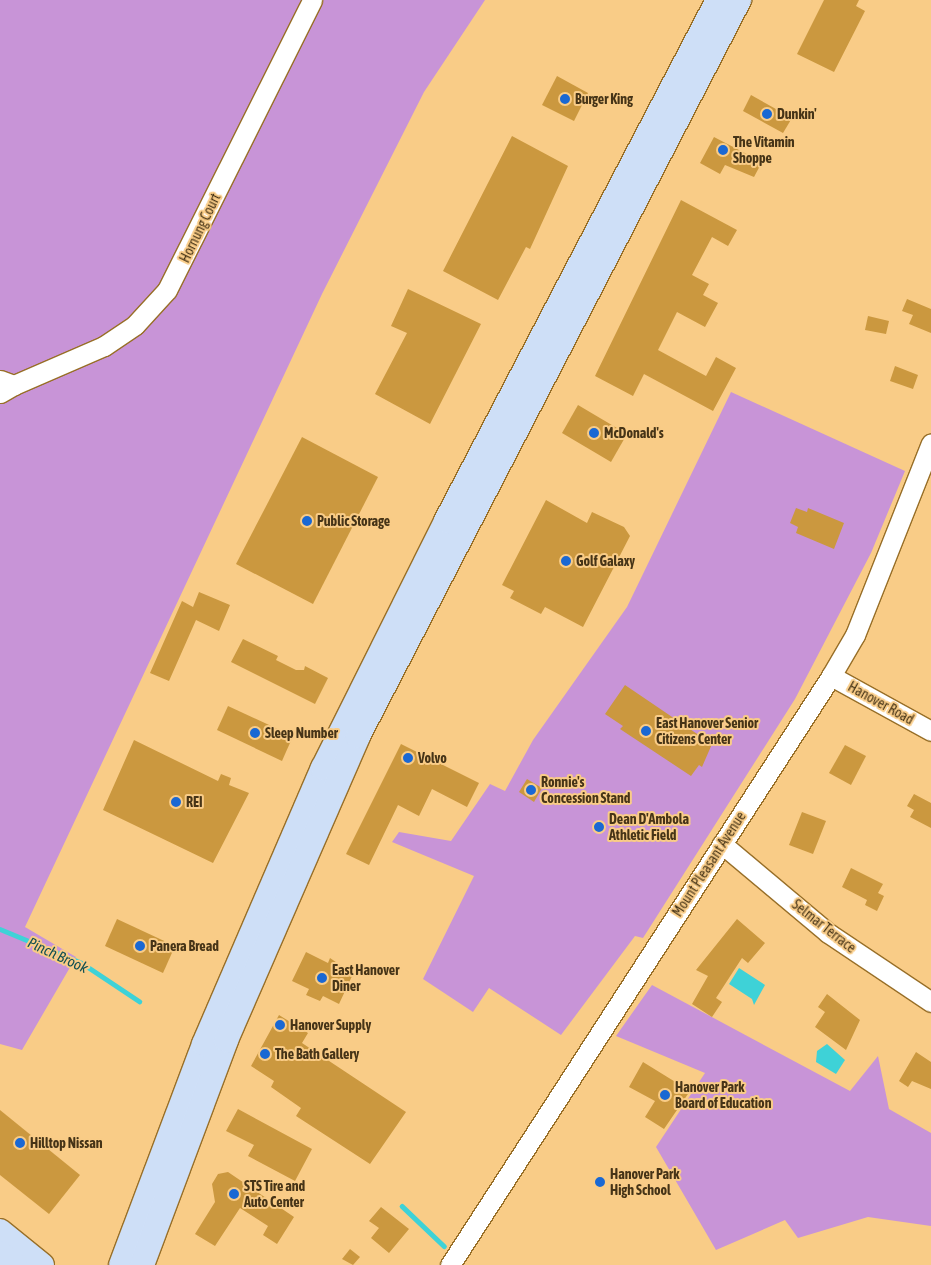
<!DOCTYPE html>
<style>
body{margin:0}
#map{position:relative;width:931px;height:1265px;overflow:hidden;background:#f9cc87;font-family:"Asap Condensed",sans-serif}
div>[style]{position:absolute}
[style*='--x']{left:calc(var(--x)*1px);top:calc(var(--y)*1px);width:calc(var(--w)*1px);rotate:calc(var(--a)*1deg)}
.green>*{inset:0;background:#c894d7}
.water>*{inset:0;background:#3ed2d7}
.stream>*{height:4.5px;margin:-2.25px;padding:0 2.25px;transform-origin:2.25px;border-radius:2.25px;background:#3ed2d7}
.building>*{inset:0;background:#cb983f}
.roads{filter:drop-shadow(1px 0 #986f28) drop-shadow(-1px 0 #986f28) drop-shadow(0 1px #986f28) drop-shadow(0 -1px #986f28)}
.minor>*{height:19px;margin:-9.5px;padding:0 9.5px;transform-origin:9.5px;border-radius:9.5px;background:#fff}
.major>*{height:24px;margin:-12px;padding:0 12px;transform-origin:12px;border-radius:12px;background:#cedff7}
.dots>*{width:14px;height:14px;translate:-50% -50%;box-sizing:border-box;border:2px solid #f9cc87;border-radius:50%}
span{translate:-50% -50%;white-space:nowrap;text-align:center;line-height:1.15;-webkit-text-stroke:4px #f9cc87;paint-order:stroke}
.poi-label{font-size:14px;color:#463417;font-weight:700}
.left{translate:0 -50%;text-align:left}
.street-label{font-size:14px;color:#463417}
.water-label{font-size:15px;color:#125052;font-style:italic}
</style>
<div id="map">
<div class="green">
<i style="clip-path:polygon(0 0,485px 0,424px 92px,322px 294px,25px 927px,76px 957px,22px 1050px,0 1044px)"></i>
<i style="clip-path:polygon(731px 392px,905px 471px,871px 553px,795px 699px,643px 938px,635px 936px,561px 1035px,489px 988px,473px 1012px,423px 979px,474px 876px,392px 842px,399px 832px,451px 841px,490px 784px,505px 791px,533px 740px,627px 607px)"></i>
<i style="clip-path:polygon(652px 985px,850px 1091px,878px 1056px,889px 1109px,931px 1133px,931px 1226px,868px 1217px,798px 1238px,785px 1220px,716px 1250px,656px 1147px,705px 1073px,616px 1036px)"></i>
</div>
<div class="water">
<i style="clip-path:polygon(739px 968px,765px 985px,754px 1005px,752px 999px,729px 984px)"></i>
<i style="clip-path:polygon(827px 1044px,845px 1060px,836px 1074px,816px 1062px,817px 1051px)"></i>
</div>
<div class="stream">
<i style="--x:0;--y:929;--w:89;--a:22.5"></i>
<i style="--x:82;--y:963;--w:69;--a:33.7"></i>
<i style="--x:402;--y:1206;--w:58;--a:43.6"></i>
</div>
<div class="building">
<i style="clip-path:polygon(824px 0,859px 0,856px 6px,865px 11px,834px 72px,797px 54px)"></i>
<i style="clip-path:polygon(557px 76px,588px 93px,574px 121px,542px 105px)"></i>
<i style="clip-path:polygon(751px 95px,792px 118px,783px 133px,743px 111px)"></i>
<i style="clip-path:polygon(512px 136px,568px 166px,530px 249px,526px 247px,498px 300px,443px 271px)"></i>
<i style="clip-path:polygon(714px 137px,762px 162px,754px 177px,725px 165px,720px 174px,700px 163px)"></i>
<i style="clip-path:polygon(681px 200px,737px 230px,728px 246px,712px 237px,692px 275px,709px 284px,703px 295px,718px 303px,705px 327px,677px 312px,658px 350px,706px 376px,716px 357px,736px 368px,713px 411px,644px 374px,633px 396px,595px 376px)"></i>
<i style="clip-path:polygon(408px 289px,481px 324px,430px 424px,375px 394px,407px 333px,391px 326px)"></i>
<i style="clip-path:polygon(907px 299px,931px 309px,931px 333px,909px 324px,913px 315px,902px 311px)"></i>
<i style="clip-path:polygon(868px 316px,889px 321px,886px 334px,865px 330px)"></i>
<i style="clip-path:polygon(895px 366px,918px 375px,913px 389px,890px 381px)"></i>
<i style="clip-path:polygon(578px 405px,627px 434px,611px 462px,562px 433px)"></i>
<i style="clip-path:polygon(302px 437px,378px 477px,313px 604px,236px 564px)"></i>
<i style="clip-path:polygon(546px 500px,587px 523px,592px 512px,624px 527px,630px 536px,583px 627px,545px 607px,541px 614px,510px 598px,514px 591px,502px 585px)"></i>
<i style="clip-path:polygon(796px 508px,807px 512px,808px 508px,844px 523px,834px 549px,796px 533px,798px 527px,790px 523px)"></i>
<i style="clip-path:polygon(199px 592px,230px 605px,219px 631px,196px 620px,169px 681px,150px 673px,182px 601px,193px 607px)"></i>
<i style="clip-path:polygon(243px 639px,278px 656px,276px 660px,296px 670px,304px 670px,305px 666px,328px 678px,315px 704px,231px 662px)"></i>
<i style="clip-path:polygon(625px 685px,712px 744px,702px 767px,699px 765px,691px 776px,620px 729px,623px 726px,605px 714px)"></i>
<i style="clip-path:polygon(228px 706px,293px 736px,282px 761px,217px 730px)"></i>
<i style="clip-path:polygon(134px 740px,218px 781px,221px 774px,231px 778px,229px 785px,249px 793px,213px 863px,103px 810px)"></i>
<i style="clip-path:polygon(401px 744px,479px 783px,467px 807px,432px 789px,419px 816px,398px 805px,369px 865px,346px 854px)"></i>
<i style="clip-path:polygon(845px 745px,866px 756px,851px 785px,829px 773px)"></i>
<i style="clip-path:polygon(527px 779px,542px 788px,534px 802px,519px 792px)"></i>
<i style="clip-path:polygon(914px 794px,931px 803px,931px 828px,910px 817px,914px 810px,907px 806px)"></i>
<i style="clip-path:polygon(802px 812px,826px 821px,813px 854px,789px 845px)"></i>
<i style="clip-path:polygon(851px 868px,883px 884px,878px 893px,884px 896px,877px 911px,865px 905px,867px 900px,842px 887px)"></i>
<i style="clip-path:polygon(117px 919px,175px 946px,163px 973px,105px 946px)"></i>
<i style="clip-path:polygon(737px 919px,765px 943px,748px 963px,742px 958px,716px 998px,722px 1002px,712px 1017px,692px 1004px,708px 976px,696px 970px)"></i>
<i style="clip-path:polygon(306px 952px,328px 963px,330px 958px,353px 974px,339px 1004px,323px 996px,320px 1001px,306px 995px,309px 989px,292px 981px)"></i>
<i style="clip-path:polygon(827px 994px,860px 1020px,846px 1050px,815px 1027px,825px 1012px,818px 1007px)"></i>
<i style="clip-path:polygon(279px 1015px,308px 1033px,302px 1043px,406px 1112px,370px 1164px,296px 1116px,301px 1108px,271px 1087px,274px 1081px,251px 1066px)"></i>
<i style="clip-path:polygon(916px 1052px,931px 1062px,931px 1089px,912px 1081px,908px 1087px,899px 1081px)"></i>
<i style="clip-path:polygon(643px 1062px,690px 1091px,664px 1129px,645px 1117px,655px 1101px,629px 1087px)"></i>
<i style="clip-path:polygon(238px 1109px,312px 1149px,295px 1181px,248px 1156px,254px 1145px,226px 1131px)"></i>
<i style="clip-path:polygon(0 1110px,80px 1175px,49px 1214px,0 1175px)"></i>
<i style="clip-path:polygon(228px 1172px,294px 1217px,277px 1244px,263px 1235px,268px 1226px,240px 1208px,215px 1246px,195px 1234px,215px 1202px,212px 1184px,218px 1174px)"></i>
<i style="clip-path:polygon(381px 1207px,409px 1229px,389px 1253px,371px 1238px,379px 1228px,369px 1221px)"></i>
<i style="clip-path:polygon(350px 1249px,360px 1257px,353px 1265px,342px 1259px)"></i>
</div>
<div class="roads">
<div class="minor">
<i style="--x:0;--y:380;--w:15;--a:20"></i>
<i style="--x:14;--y:385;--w:16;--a:150"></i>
<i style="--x:14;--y:385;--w:98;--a:-23.4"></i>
<i style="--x:104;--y:346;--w:37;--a:-34"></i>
<i style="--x:135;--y:325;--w:47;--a:-47.6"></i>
<i style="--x:167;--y:290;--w:324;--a:-63.4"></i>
<i style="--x:831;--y:676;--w:114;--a:28.8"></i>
<i style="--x:722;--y:844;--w:138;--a:40"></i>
<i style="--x:828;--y:933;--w:124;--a:33.8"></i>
<i style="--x:450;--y:1265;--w:701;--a:-57.1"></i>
<i style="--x:831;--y:676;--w:48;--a:-59.7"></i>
<i style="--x:855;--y:635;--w:206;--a:-68.4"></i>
</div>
<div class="major">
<i style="--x:0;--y:1231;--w:54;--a:39"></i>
<i style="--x:0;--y:1253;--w:19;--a:39"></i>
<i style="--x:121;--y:1265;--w:236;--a:-69.4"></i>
<i style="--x:204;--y:1044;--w:301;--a:-66.7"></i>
<i style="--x:323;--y:768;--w:276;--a:-63.5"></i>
<i style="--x:446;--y:521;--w:588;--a:-62.43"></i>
<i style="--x:142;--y:1265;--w:240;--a:-69.5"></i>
<i style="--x:226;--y:1040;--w:331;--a:-66.5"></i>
<i style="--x:358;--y:736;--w:829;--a:-62.63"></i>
</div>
</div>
<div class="dots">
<i style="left:565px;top:99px;background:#1a68d3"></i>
<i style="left:767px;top:114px;background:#1a68d3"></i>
<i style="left:723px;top:150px;background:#1a68d3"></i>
<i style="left:594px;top:433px;background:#1a68d3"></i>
<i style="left:307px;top:521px;background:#1a68d3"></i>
<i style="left:566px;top:561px;background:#1a68d3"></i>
<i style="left:646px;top:731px;background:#1a68d3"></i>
<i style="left:255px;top:733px;background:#1a68d3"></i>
<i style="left:408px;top:758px;background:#1a68d3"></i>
<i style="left:531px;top:790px;background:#1a68d3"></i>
<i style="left:176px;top:802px;background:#1a68d3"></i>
<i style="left:599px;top:827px;background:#1a68d3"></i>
<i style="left:140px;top:946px;background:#1a68d3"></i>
<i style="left:322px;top:978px;background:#1a68d3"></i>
<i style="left:280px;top:1025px;background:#1a68d3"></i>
<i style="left:265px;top:1054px;background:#1a68d3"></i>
<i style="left:665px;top:1095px;background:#1a68d3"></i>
<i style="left:20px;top:1143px;background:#1a68d3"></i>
<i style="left:600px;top:1182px;background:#1a68d3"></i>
<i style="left:234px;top:1194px;background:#1a68d3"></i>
</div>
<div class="poi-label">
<span class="left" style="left:575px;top:99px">Burger King</span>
<span class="left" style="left:777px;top:114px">Dunkin'</span>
<span class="left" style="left:733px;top:150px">The Vitamin<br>Shoppe</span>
<span class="left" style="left:604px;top:433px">McDonald's</span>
<span class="left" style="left:317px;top:521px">Public Storage</span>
<span class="left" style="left:576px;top:561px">Golf Galaxy</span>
<span class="left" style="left:656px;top:731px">East Hanover Senior<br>Citizens Center</span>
<span class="left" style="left:265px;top:733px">Sleep Number</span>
<span class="left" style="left:418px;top:758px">Volvo</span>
<span class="left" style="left:541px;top:790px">Ronnie's<br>Concession Stand</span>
<span class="left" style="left:186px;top:802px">REI</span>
<span class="left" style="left:609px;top:827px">Dean D'Ambola<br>Athletic Field</span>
<span class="left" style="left:150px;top:946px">Panera Bread</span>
<span class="left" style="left:332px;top:978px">East Hanover<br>Diner</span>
<span class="left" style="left:290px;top:1025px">Hanover Supply</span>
<span class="left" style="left:275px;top:1054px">The Bath Gallery</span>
<span class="left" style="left:675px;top:1095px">Hanover Park<br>Board of Education</span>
<span class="left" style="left:30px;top:1143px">Hilltop Nissan</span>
<span class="left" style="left:610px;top:1182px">Hanover Park<br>High School</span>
<span class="left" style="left:244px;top:1194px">STS Tire and<br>Auto Center</span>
</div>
<div class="street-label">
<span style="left:200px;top:228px;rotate:-64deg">Hornung Court</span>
<span style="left:881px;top:703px;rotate:29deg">Hanover Road</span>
<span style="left:709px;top:864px;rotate:-57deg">Mount Pleasant Avenue</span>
<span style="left:824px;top:926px;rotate:38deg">Selmar Terrace</span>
</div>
<div class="water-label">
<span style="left:58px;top:955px;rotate:25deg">Pinch Brook</span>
</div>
</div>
